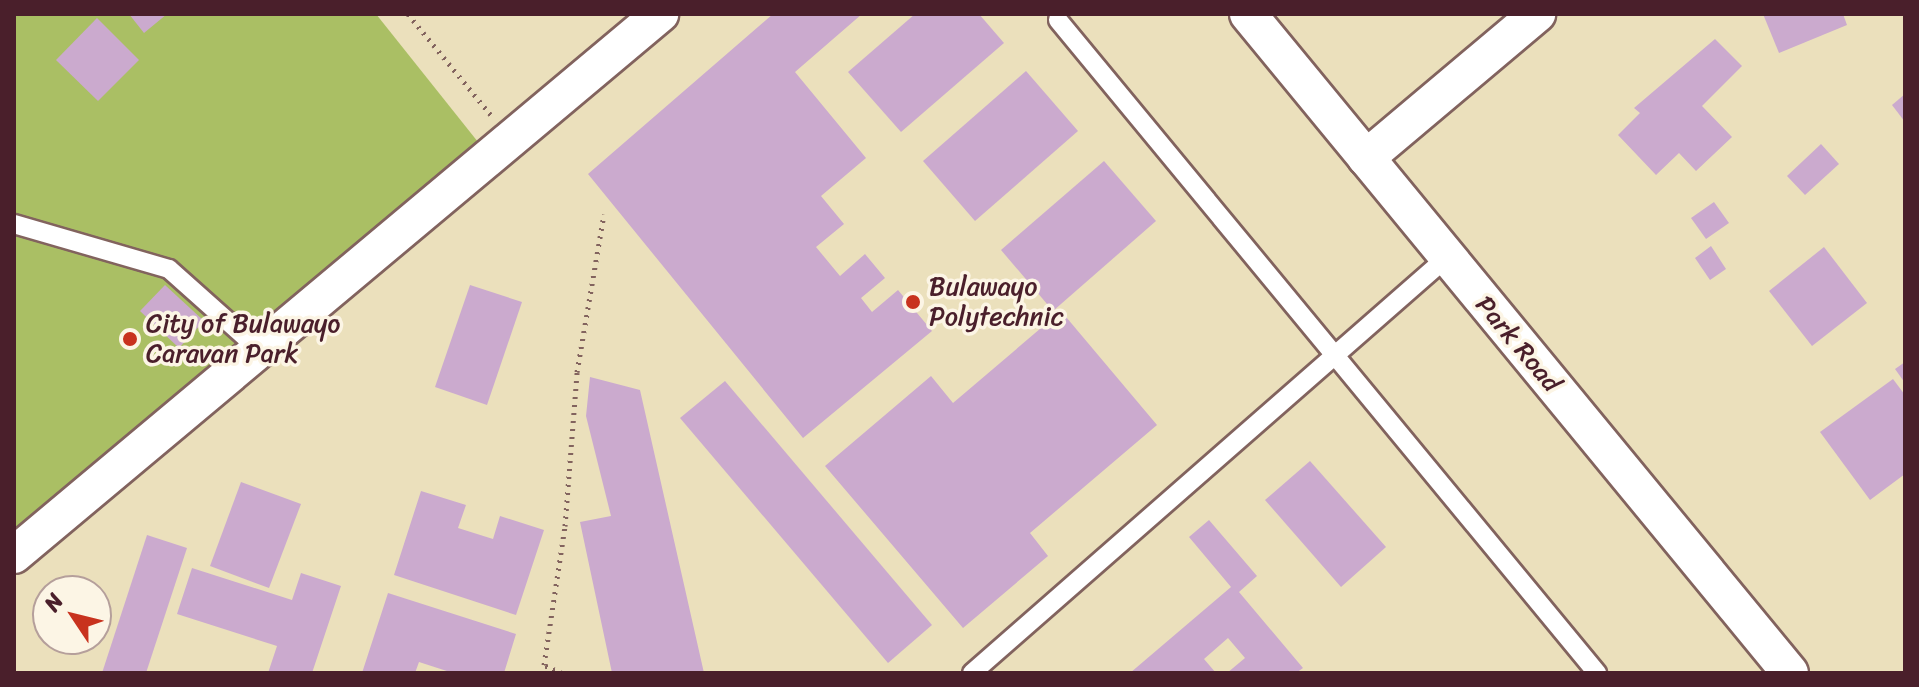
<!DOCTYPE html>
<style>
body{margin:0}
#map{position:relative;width:1919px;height:687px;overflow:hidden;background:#ebe0bc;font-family:Sriracha,sans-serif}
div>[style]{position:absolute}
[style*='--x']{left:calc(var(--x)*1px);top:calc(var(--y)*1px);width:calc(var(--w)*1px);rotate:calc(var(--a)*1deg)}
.green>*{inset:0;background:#aabf64}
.building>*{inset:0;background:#cbaace}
.path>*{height:5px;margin-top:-2.5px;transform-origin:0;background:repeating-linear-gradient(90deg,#82635e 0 2px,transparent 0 8px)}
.roads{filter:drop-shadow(2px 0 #82635e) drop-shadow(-2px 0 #82635e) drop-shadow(0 2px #82635e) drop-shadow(0 -2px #82635e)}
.lane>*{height:18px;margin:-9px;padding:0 9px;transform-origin:9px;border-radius:9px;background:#fff}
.street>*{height:36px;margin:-18px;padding:0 18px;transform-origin:18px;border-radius:18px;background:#fff}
.dots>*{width:22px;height:22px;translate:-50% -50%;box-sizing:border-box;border:4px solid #fcf5e5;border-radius:50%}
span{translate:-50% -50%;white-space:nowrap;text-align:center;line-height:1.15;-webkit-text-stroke:7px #fcf5e5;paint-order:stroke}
.poi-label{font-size:26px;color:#4a1f2b}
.left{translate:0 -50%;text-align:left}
.street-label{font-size:26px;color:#4a1f2b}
.frame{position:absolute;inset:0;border:16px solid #4a1f2b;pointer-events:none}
.north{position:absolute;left:32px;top:575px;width:80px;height:80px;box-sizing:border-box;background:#fcf5e5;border:2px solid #b59f9b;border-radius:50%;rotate:305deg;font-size:22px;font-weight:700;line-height:32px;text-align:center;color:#4a1f2b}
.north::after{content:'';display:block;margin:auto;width:28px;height:36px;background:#c8321e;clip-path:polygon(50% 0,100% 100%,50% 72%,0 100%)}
</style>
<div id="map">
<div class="green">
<i style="clip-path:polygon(14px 14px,376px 14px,478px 142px,14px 535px)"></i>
</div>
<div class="building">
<i style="clip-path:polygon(129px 14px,167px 14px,144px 33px)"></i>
<i style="clip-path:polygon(773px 14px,862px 14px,795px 72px,866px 158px,821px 196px,844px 224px,816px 247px,840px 276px,865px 254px,885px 278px,861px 298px,872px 312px,898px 290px,932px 331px,803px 438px,588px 174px)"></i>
<i style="clip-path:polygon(915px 14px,979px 14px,1004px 43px,901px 132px,848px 72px)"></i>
<i style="clip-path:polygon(1763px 14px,1843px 14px,1847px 25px,1779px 53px)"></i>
<i style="clip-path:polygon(97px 18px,139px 60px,98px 101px,56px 60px)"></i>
<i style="clip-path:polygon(1715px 39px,1742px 66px,1702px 106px,1732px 137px,1696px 171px,1679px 153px,1656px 175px,1618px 135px,1640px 113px,1634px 108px)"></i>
<i style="clip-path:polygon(1026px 71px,1078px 131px,975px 221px,923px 161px)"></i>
<i style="clip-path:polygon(1905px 94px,1905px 122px,1892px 105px)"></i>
<i style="clip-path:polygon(1821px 144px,1839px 164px,1805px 195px,1787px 176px)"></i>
<i style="clip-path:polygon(1104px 161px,1156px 221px,1053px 311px,1001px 250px)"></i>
<i style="clip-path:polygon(1714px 202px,1729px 223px,1706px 239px,1691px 218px)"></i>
<i style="clip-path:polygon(1711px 246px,1726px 269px,1710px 280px,1695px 258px)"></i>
<i style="clip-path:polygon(1824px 247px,1867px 303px,1812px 346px,1769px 291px)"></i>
<i style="clip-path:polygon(165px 285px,204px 321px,179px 348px,140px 311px)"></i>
<i style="clip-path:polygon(470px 285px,522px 302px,487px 405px,435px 387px)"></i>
<i style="clip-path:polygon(1061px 311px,1157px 425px,1030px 533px,1048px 556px,963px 628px,825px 466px,931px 376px,953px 403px)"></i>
<i style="clip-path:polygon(1905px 362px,1905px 383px,1895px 369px)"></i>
<i style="clip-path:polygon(590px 377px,640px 390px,704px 673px,612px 673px,580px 522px,611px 516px,586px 416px)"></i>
<i style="clip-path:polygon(1893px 379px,1905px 395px,1905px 474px,1870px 500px,1820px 432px)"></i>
<i style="clip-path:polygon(725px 381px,932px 625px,888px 663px,680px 418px)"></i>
<i style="clip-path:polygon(1310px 461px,1386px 547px,1341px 587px,1265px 500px)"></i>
<i style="clip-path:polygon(241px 482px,301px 504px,269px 588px,210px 566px)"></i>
<i style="clip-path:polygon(421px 491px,466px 505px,458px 528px,493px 539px,500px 516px,544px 530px,516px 615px,394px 575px)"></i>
<i style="clip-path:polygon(1209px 520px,1257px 576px,1239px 592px,1303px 668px,1296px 673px,1227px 673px,1245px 658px,1228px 638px,1204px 659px,1216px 673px,1130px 673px,1231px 587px,1189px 537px)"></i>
<i style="clip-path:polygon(147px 535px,187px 548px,146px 673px,102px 673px)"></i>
<i style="clip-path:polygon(192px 568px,292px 600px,301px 573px,341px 586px,312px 673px,268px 673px,277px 646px,177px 614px)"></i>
<i style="clip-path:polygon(388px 593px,516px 634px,504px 673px,453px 673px,419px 662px,415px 673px,362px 673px)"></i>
</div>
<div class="path">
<i style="--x:408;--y:14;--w:131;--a:50.6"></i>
<i style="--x:562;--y:673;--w:20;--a:-156"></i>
<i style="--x:544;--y:665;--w:141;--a:-81.4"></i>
<i style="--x:565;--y:526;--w:154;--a:-85.5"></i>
<i style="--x:577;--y:372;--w:160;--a:-80.3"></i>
</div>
<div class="roads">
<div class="lane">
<i style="--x:1058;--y:20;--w:847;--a:50.46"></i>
<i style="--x:14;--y:224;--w:161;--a:16.2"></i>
<i style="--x:169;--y:269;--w:122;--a:41.7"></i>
<i style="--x:972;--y:673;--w:630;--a:-41.2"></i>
</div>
<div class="street">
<i style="--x:1248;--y:14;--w:853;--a:50.56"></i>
<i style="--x:1366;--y:158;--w:224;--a:-40.1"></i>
<i style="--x:14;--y:555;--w:843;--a:-39.94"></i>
</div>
</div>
<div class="dots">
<i style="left:913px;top:302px;background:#c8321e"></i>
<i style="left:130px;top:339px;background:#c8321e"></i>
</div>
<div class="poi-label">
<span class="left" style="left:929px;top:302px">Bulawayo<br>Polytechnic</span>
<span class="left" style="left:146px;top:339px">City of Bulawayo<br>Caravan Park</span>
</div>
<div class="street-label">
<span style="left:1518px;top:344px;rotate:50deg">Park Road</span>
</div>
<div class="frame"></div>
<div class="north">N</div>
</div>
